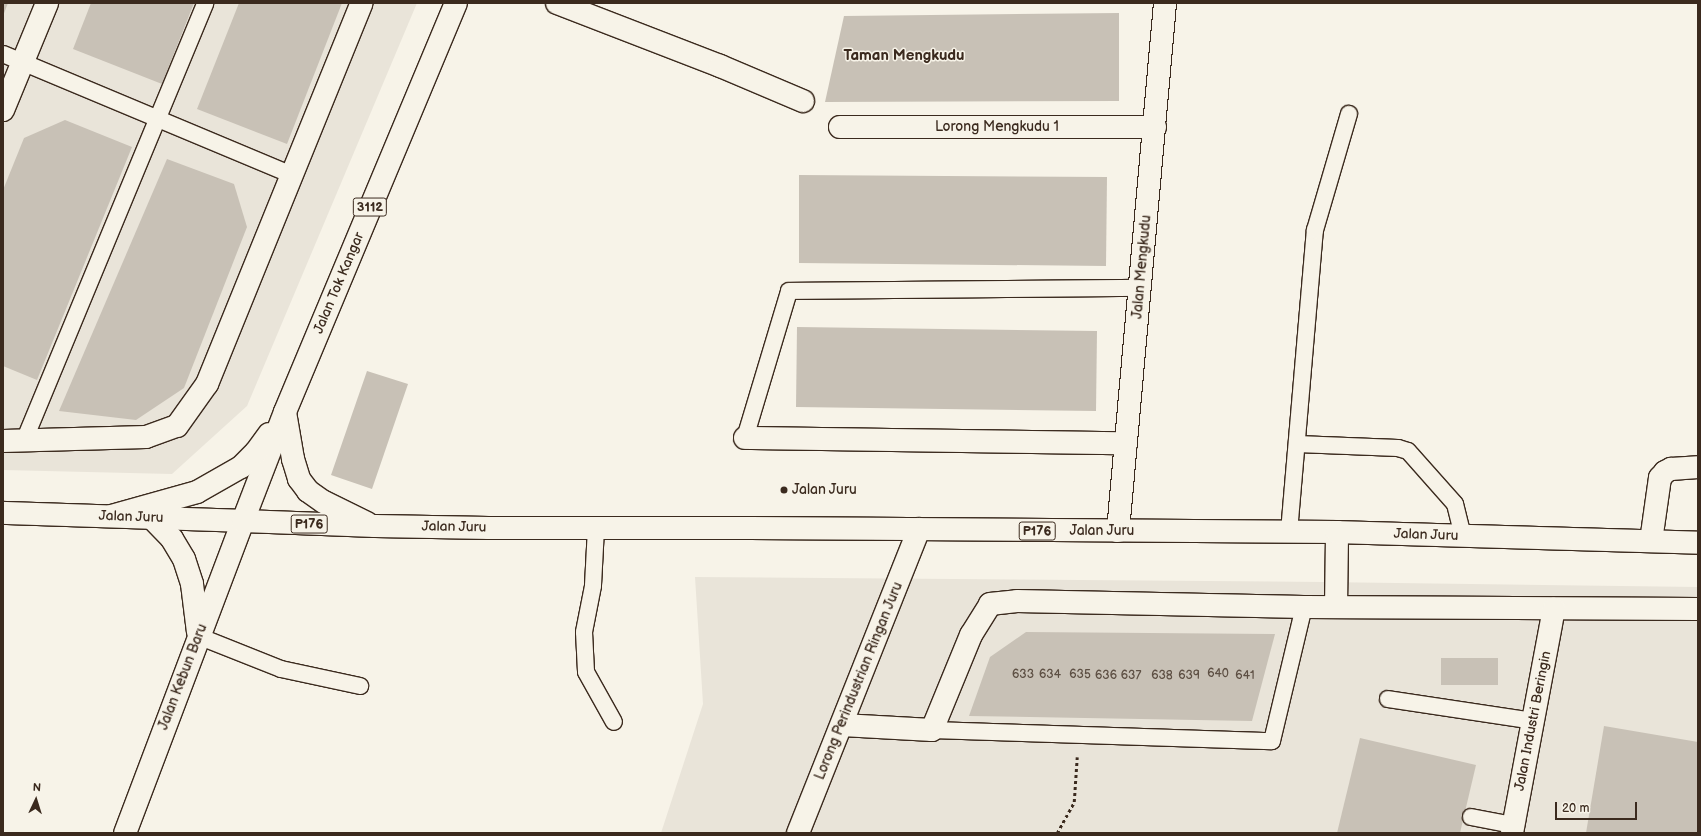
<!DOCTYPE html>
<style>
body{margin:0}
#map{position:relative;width:1701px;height:836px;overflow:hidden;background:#f7f3e8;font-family:"Balsamiq Sans",sans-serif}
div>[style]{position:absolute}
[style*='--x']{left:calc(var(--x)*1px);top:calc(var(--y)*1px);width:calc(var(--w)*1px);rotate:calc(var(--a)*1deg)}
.built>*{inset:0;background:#e9e4d9}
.building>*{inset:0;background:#c8c1b6}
.path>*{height:2.5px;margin-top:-1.25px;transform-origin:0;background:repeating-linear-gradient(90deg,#3b2a1e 0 3px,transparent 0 6px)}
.roads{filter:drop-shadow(1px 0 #3b2a1e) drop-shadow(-1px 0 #3b2a1e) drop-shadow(0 1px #3b2a1e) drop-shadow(0 -1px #3b2a1e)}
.service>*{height:16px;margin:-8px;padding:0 8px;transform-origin:8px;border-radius:8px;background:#f7f3e8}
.minor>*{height:22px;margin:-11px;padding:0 11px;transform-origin:11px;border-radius:11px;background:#f7f3e8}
.tertiary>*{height:22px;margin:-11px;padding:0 11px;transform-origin:11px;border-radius:11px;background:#f7f3e8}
.primary>*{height:22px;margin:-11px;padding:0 11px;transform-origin:11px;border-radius:11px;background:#f7f3e8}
.dots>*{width:11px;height:11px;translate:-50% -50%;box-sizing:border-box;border:2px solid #f7f3e8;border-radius:50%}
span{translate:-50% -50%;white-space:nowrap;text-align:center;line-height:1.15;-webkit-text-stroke:3px #f7f3e8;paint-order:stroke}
.number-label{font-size:12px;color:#5e5044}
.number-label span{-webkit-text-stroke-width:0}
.shield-label span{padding:1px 3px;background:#f7f3e8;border:1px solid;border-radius:3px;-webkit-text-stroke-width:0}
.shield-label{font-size:13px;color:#3b2a1e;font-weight:700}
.street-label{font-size:14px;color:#3b2a1e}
.poi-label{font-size:14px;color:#3b2a1e}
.left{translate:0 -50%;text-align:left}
.neighbourhood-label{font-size:15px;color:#3b2a1e;font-weight:700}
.frame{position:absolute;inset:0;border:4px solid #3b2a1e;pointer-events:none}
.north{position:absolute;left:16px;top:780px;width:40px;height:40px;-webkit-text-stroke:3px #f7f3e8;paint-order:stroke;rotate:4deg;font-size:11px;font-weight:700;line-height:16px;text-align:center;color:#3b2a1e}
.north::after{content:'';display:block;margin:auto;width:14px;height:18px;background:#3b2a1e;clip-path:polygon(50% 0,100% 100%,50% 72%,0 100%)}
.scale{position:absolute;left:1555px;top:802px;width:82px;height:18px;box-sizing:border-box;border:2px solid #3b2a1e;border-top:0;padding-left:5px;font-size:12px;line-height:14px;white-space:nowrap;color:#3b2a1e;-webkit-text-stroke:3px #f7f3e8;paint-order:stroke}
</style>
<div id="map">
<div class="built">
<i style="clip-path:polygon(3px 3px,417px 3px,247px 406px,172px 474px,3px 470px)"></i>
<i style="clip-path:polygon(695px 577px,1322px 582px,1698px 587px,1698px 833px,661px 833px,703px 704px)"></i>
</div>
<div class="building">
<i style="clip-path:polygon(3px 3px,8px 3px,3px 16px)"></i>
<i style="clip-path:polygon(91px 3px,194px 3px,162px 84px,73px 49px)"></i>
<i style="clip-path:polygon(239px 3px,342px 3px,287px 144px,197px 109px)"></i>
<i style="clip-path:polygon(1119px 13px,1119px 101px,825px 102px,844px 16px)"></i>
<i style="clip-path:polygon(65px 120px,132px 147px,37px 380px,3px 366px,3px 190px,24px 138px)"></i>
<i style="clip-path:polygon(167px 159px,234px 184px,247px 227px,184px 388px,136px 420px,59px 411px)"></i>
<i style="clip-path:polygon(799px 175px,1107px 177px,1106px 266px,799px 263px)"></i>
<i style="clip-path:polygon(797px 327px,1097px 331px,1096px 411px,796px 407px)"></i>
<i style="clip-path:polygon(367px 371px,408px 384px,372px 489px,331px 475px)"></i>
<i style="clip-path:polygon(1026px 632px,1275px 634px,1252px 721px,969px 716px,990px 657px)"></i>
<i style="clip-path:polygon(1441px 658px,1498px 658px,1498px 685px,1441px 685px)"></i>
<i style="clip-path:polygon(1604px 726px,1698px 742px,1698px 833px,1586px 833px)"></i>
<i style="clip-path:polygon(1360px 738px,1476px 765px,1460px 833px,1337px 833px)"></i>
</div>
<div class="path">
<i style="--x:1057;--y:833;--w:35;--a:-61"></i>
<i style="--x:1074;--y:802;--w:45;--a:-86.2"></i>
</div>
<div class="roads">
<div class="service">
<i style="--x:3;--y:54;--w:313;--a:22.7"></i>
<i style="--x:745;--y:438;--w:153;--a:-73.3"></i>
<i style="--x:789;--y:291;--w:351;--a:-0.5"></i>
<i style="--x:24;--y:441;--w:474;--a:-67.5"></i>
<i style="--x:1297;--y:444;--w:101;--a:2.3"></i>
<i style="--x:1398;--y:448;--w:10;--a:17"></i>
<i style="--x:1408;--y:451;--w:71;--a:48.4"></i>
<i style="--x:1455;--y:504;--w:33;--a:76"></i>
<i style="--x:596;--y:528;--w:58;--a:93"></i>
<i style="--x:593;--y:586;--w:47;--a:101.1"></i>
<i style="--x:584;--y:632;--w:40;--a:87.1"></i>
<i style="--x:586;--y:672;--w:57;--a:60.8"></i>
<i style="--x:1289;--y:532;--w:303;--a:-85.1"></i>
<i style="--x:1315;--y:230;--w:121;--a:-73.7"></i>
<i style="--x:198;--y:636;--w:89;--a:21.7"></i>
<i style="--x:281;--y:669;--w:81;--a:12.1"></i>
<i style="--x:1388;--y:699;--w:147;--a:8.6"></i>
<i style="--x:932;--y:730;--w:340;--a:1.9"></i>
<i style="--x:1272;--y:741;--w:138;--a:-76.6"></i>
<i style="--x:1471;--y:817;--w:43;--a:10.8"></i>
</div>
<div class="minor">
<i style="--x:557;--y:3;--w:175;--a:21.1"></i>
<i style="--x:720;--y:66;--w:90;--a:22.9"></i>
<i style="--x:3;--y:110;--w:116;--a:-67.6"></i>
<i style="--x:840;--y:127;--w:315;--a:0"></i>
<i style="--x:745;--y:438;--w:381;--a:0.8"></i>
<i style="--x:3;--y:441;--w:143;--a:-1.6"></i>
<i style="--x:146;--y:437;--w:33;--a:-20"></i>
<i style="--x:177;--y:426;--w:52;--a:-54.5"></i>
<i style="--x:207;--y:384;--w:411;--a:-67.9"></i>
<i style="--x:1118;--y:531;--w:530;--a:-84.91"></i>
<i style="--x:1651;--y:541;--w:64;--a:-81.9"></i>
<i style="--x:1660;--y:478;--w:8;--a:-50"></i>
<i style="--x:1665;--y:472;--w:7;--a:-27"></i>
<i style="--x:1671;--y:469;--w:27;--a:-4"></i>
<i style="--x:1336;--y:607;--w:75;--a:-89.2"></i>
<i style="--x:842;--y:725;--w:90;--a:3.2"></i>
<i style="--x:932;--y:730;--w:103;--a:-67.7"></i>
<i style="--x:971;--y:635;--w:36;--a:-58"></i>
<i style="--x:990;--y:604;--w:27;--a:-6"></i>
<i style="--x:1017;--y:601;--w:287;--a:1.2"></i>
<i style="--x:1304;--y:607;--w:394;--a:0.3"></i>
<i style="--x:798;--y:833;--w:327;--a:-68.3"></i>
<i style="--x:1512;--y:833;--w:228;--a:-79.4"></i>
</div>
<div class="tertiary">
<i style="--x:3;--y:513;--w:240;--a:1.9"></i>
<i style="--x:243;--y:521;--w:334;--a:110.7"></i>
<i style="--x:151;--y:517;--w:30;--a:46"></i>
<i style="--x:172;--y:539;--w:23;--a:59"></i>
<i style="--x:184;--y:559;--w:26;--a:72"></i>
<i style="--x:192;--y:584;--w:48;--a:82.9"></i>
</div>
<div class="primary">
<i style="--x:456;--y:3;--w:443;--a:112.7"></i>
<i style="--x:285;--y:412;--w:117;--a:111.1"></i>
<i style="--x:243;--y:521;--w:132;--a:2.2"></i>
<i style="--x:375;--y:526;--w:114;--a:1"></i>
<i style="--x:489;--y:528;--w:261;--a:0"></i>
<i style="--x:750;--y:528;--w:587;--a:0.39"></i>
<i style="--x:1337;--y:532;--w:361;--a:1.7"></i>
<i style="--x:285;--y:412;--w:48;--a:80.3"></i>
<i style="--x:293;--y:459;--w:21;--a:73"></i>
<i style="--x:299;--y:479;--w:15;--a:53"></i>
<i style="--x:308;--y:491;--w:19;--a:35"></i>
<i style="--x:324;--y:502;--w:48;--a:26"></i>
<i style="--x:111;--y:516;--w:89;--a:-15.6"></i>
<i style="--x:197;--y:492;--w:51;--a:-29.6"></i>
<i style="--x:241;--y:467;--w:21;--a:-45"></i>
<i style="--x:256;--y:452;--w:22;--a:-54"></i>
</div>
</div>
<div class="dots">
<i style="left:784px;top:490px;background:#3b2a1e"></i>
</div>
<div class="number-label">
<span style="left:1218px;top:674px">640</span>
<span style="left:1023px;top:675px">633</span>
<span style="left:1050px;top:675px">634</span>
<span style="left:1080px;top:675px">635</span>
<span style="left:1106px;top:676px">636</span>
<span style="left:1131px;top:676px">637</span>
<span style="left:1162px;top:676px">638</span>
<span style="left:1189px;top:676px">639</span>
<span style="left:1245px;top:676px">641</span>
</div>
<div class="shield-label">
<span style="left:370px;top:207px">3112</span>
<span style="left:309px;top:524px">P176</span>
<span style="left:1037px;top:531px">P176</span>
</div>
<div class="street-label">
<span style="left:997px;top:127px">Lorong Mengkudu 1</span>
<span style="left:1142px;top:267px;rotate:-85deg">Jalan Mengkudu</span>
<span style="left:339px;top:283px;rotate:-67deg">Jalan Tok Kangar</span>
<span style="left:131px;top:517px;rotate:2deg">Jalan Juru</span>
<span style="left:454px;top:527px;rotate:1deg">Jalan Juru</span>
<span style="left:1102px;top:531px">Jalan Juru</span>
<span style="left:1426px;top:535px;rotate:2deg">Jalan Juru</span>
<span style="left:183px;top:677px;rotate:-69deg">Jalan Kebun Baru</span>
<span style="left:859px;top:681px;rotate:-68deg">Lorong Perindustrian Ringan Juru</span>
<span style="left:1533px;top:721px;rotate:-79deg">Jalan Industri Beringin</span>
</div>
<div class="poi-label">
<span class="left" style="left:792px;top:490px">Jalan Juru</span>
</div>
<div class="neighbourhood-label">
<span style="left:904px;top:56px">Taman Mengkudu</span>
</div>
<div class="frame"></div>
<div class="north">N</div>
<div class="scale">20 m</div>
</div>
